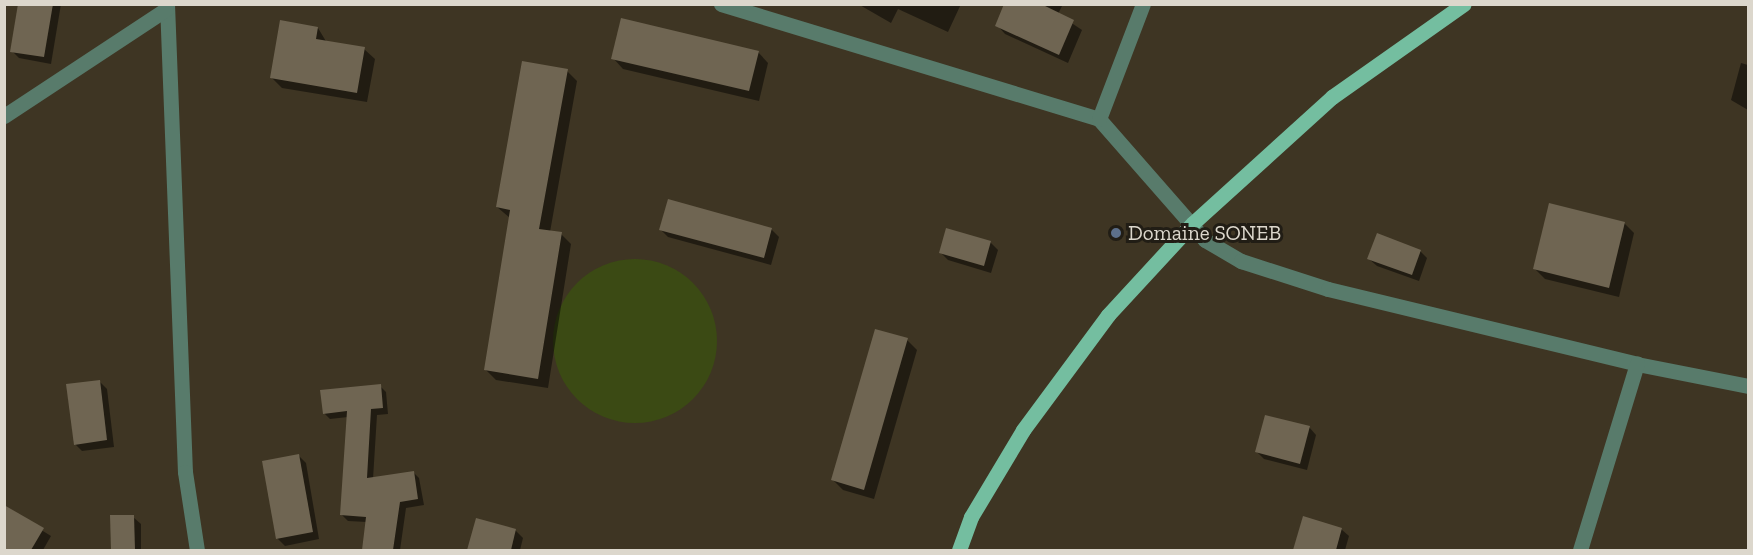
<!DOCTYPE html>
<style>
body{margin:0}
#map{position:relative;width:1753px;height:555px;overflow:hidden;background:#3e3523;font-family:"Zilla Slab",serif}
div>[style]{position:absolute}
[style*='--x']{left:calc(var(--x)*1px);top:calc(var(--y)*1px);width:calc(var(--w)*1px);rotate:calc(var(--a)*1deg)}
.green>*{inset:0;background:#3b4a14}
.round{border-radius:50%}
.shadow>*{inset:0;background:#0007}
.building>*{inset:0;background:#6f6552}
.minor>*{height:15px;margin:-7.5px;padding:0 7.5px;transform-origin:7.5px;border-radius:7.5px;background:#587b6b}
.major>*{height:15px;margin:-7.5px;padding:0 7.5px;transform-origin:7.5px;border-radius:7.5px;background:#74bea0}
.dots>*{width:16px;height:16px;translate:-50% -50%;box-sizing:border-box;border:3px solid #211d15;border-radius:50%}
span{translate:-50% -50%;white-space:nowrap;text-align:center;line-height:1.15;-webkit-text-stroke:6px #211d15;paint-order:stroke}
.poi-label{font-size:21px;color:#dcd7cc}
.left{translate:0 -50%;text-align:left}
.frame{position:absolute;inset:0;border:6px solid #dcd7cc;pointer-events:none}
</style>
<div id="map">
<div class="green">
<i class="round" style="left:553px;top:259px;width:164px;height:164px"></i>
</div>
<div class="shadow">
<i style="clip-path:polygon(20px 4px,61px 4px,51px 64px,19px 58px,12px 51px)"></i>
<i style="clip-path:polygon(858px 4px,961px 4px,948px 32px,898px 9px,891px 23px)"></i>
<i style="clip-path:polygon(1006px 4px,1063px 4px,1058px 14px,1082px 30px,1068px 63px,1005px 34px,997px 25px)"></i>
<i style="clip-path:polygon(318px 28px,327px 43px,364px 49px,375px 59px,367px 102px,282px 88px,272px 78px)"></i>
<i style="clip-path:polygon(758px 52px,768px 63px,759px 101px,623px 69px,613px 58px)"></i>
<i style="clip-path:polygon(1741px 63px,1748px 65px,1748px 110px,1731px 100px)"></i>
<i style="clip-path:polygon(567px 71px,577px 81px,550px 232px,561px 234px,571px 244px,548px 388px,496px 380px,486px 370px,510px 218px,497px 207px)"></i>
<i style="clip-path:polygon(1624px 223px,1634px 233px,1619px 297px,1545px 279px,1535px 269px)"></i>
<i style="clip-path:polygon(771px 229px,779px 237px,771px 265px,668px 237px,661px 230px)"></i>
<i style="clip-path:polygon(990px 242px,998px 250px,991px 273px,948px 260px,941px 253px)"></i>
<i style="clip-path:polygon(1420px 251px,1427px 258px,1419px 281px,1377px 266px,1369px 259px)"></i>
<i style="clip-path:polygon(907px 340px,917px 350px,874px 499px,843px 490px,832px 479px)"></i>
<i style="clip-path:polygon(99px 381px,107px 389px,114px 447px,82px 451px,75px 444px)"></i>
<i style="clip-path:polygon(380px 386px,386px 392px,388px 414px,377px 415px,373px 479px,413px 472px,419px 478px,424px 505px,406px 508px,400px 550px,363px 550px,367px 522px,348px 521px,342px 515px,348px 417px,330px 419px,324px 413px)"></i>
<i style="clip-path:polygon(1309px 427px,1316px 435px,1307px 470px,1264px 459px,1257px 452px)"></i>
<i style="clip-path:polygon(299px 456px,306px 463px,319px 539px,285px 546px,277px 538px)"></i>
<i style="clip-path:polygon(4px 507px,51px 536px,43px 550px,4px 550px)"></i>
<i style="clip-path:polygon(112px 517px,133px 517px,141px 524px,141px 550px,112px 550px)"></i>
<i style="clip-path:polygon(1304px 518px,1341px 529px,1349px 536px,1345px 550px,1295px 550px)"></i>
<i style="clip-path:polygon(477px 520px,516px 531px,523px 538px,520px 550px,469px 550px)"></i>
</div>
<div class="building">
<i style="clip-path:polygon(18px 4px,53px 4px,44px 57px,10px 52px)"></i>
<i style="clip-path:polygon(1004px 4px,1041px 4px,1074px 20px,1059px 55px,995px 26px)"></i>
<i style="clip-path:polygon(621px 18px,759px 51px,749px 91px,611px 59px)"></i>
<i style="clip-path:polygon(280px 20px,318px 27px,316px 39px,365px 47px,357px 93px,270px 78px)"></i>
<i style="clip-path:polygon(522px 61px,568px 69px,539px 229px,562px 232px,538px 379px,484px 370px,510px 210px,496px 207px)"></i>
<i style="clip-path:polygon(668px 199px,772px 228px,764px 258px,659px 230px)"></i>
<i style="clip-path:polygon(1549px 203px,1625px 222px,1609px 288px,1533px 269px)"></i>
<i style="clip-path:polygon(946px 228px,991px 241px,984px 266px,939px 253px)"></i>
<i style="clip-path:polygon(1377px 233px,1421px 250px,1412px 275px,1367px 259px)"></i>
<i style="clip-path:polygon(875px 329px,908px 338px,864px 490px,831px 480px)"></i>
<i style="clip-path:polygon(100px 380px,107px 440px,74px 445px,66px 384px)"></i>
<i style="clip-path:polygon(381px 384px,383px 408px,371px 409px,367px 478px,414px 471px,418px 499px,400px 502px,393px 550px,362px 550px,366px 517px,340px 515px,347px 411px,323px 414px,320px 390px)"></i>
<i style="clip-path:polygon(1265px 415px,1310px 426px,1300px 464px,1255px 452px)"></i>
<i style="clip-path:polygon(299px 454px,313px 532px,276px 539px,262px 461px)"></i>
<i style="clip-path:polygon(4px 505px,44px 528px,31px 550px,4px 550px)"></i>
<i style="clip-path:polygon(110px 515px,134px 515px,135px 550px,111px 550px)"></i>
<i style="clip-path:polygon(1303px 516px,1342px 528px,1336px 550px,1293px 550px)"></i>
<i style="clip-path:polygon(476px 518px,516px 529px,511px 550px,467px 550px)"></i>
</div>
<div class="minor">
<i style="--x:167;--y:4;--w:468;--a:87.8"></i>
<i style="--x:185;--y:472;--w:79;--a:81.3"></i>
<i style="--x:721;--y:4;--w:395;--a:16.9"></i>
<i style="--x:1099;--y:119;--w:161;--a:48.8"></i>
<i style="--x:1205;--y:240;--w:42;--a:30.3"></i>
<i style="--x:1241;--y:261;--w:91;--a:17.8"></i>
<i style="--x:1328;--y:289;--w:318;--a:13.6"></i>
<i style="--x:1637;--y:364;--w:113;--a:11.2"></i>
<i style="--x:4;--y:116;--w:194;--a:-33.4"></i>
<i style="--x:1099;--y:119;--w:123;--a:-69.1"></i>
<i style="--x:1580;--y:550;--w:195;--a:-73"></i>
</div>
<div class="major">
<i style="--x:959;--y:550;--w:35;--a:-70"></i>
<i style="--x:971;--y:517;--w:101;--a:-59.1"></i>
<i style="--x:1023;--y:430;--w:143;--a:-53.5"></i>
<i style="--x:1108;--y:315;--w:125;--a:-47.3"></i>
<i style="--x:1193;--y:223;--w:188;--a:-42.2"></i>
<i style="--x:1332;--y:97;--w:161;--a:-35.2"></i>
</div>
<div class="dots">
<i style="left:1116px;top:233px;background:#5c6f8a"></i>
</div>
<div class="poi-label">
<span class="left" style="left:1128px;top:233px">Domaine SONEB</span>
</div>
<div class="frame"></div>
</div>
